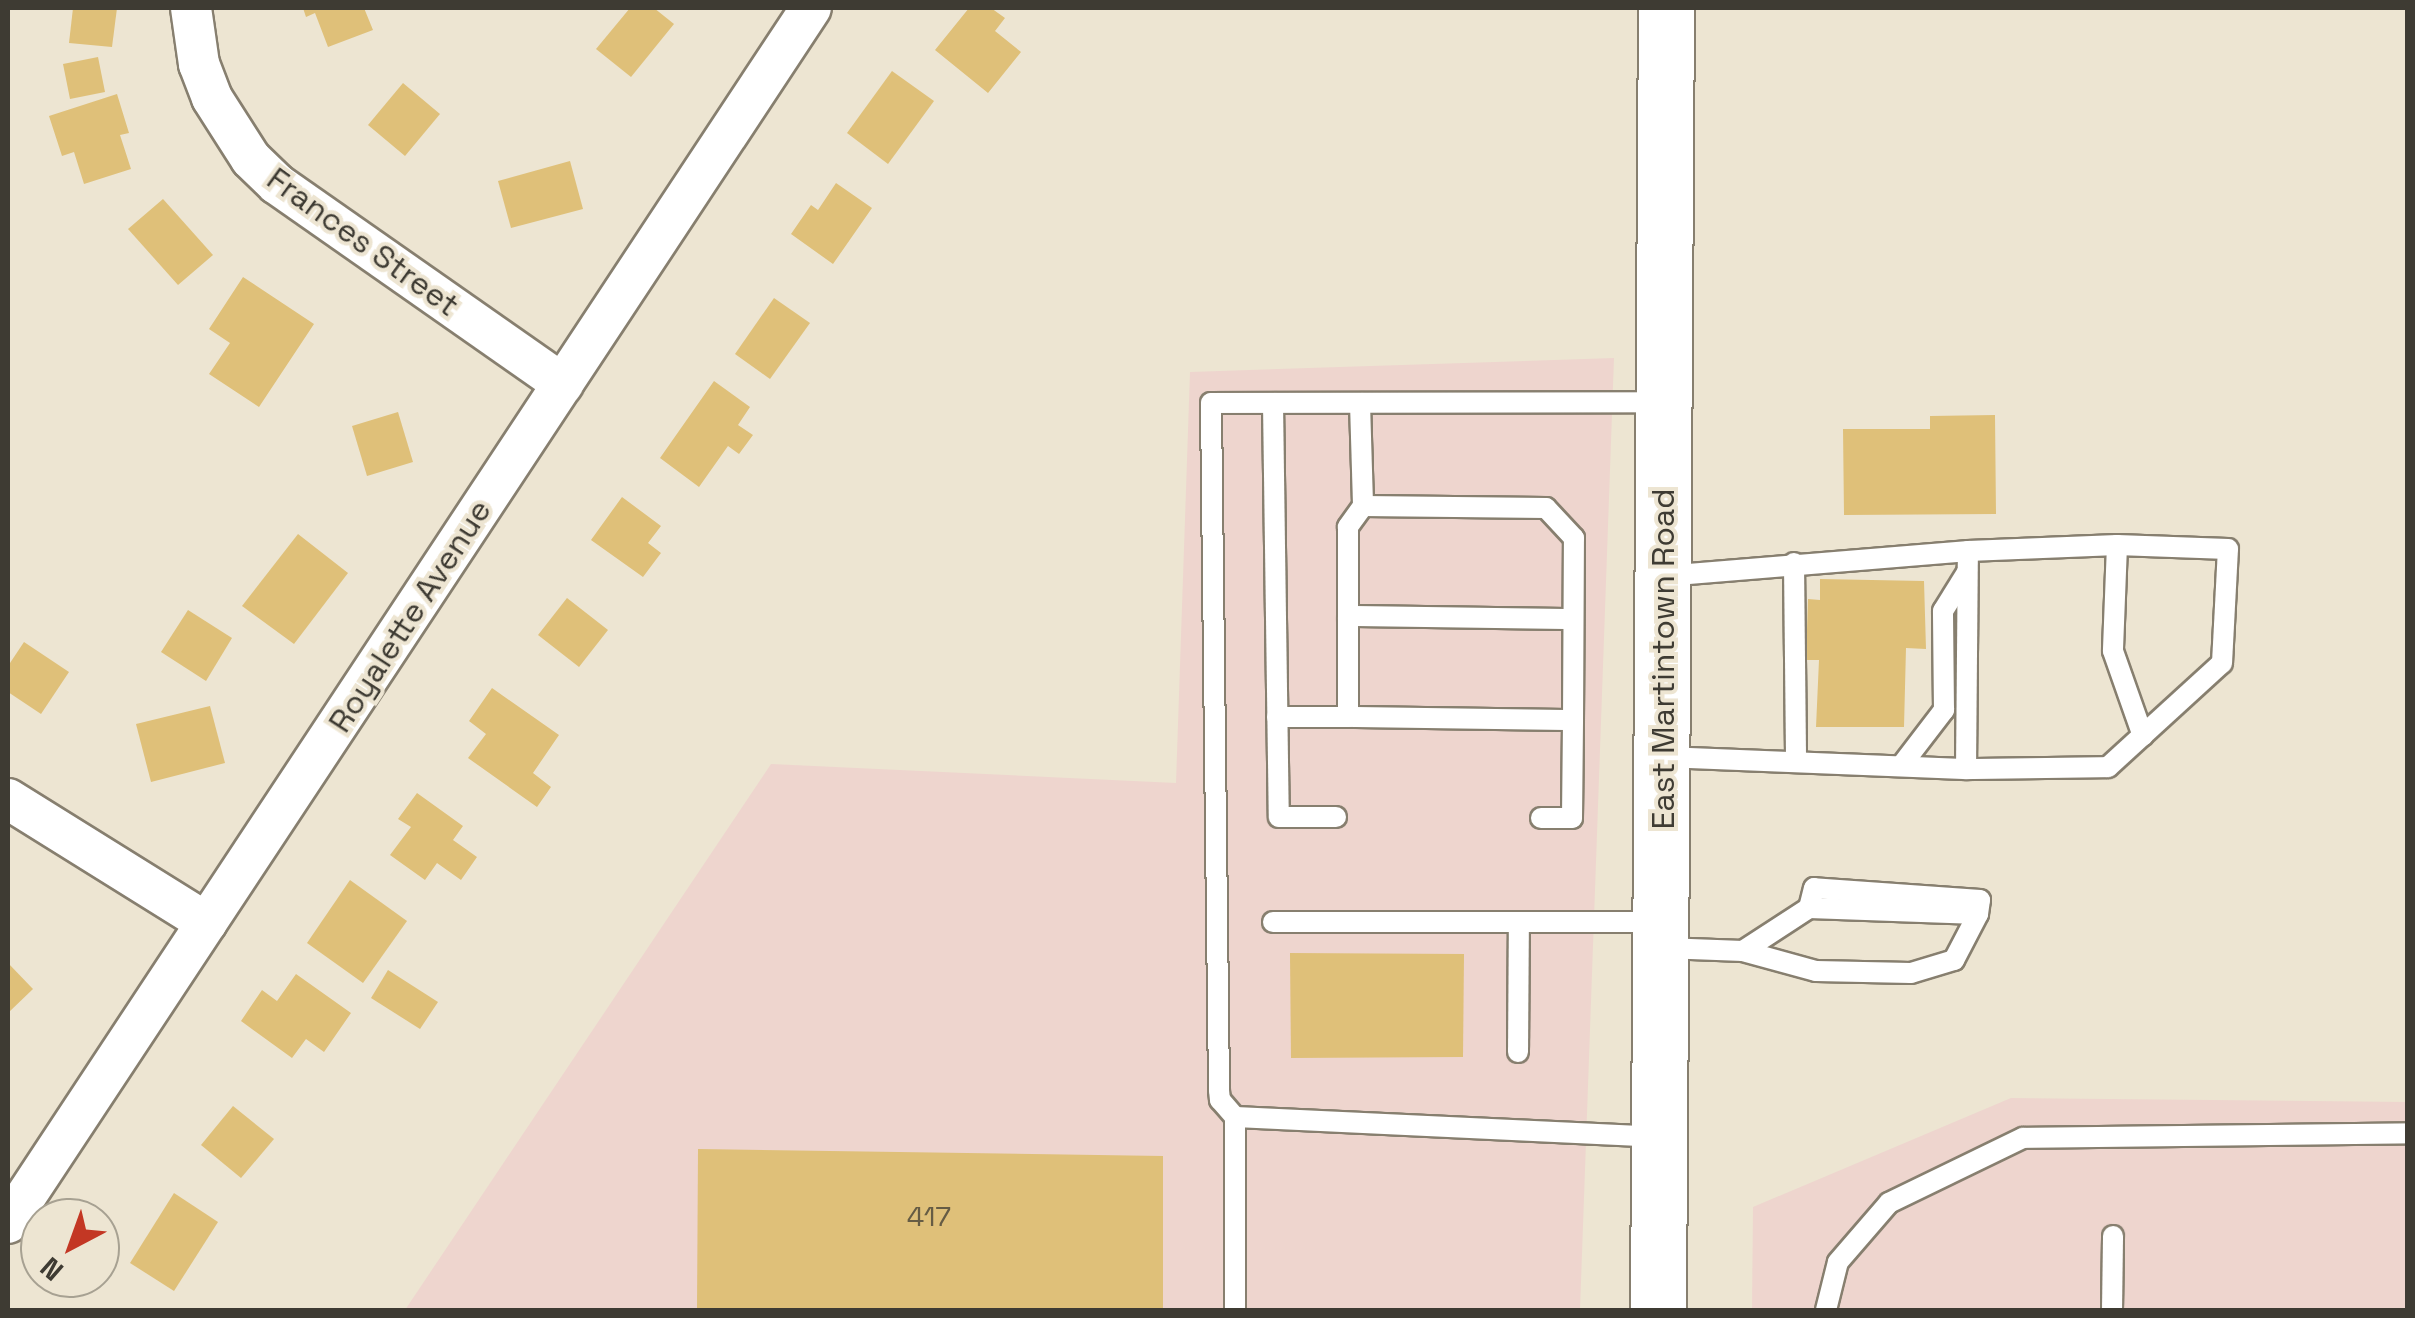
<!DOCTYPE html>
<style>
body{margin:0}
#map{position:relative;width:2415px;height:1318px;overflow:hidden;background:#ede5d2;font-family:"Space Grotesk",sans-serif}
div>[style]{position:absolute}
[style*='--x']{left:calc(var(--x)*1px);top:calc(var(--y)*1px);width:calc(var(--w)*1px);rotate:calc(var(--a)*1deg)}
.commercial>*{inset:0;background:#eed5ce}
.building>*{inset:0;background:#dfc079}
.roads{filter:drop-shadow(2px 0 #877f6f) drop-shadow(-2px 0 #877f6f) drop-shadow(0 2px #877f6f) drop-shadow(0 -2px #877f6f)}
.lane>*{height:20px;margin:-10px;padding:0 10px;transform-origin:10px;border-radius:10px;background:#fff}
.street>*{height:40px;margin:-20px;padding:0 20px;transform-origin:20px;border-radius:20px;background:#fff}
.primary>*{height:55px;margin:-27.5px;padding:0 27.5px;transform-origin:27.5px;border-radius:27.5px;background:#fff}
span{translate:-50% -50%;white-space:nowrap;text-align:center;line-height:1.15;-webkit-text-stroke:8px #ede5d2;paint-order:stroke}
.number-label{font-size:28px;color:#665c44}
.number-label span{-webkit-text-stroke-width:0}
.street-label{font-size:32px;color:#3e3b33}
.frame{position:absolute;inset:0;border:10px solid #3e3b33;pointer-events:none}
.north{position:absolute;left:20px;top:1198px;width:100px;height:100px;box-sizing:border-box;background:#ede5d2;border:2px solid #a7a192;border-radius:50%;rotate:221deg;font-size:28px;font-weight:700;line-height:40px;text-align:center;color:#3e3b33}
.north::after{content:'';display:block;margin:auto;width:35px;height:45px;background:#c33724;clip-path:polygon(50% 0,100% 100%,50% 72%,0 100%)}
</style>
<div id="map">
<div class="commercial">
<i style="clip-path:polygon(1614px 358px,1580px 1310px,405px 1310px,771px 764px,1176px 783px,1190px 372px)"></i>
<i style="clip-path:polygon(2011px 1098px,2407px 1102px,2407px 1310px,1752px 1310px,1753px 1207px)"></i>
</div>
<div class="building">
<i style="clip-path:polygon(73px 8px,117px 8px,112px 47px,69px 43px)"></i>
<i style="clip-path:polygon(303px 8px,364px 8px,373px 30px,328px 47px,315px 13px,306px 17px)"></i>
<i style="clip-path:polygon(630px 8px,654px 8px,674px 24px,631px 77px,596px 49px)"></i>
<i style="clip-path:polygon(969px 8px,991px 8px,1005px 18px,995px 31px,1021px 52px,988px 93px,935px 50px)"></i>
<i style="clip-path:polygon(98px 57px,105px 92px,70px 99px,63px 64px)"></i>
<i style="clip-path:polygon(892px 71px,934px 101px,888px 164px,847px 133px)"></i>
<i style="clip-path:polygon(403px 83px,440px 114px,405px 156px,368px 125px)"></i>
<i style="clip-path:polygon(117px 94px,129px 133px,120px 135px,131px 169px,84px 184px,74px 152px,62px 156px,49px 116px)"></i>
<i style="clip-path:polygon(570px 161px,583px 209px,511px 228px,498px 181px)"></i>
<i style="clip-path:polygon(836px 183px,872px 208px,833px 264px,791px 234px,811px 205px,818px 210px)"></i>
<i style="clip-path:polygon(163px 199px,213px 255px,178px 285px,128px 229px)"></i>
<i style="clip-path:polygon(243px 277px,314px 324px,259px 407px,209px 374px,230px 343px,209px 329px)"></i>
<i style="clip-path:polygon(774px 298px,810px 323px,770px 379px,735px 354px)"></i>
<i style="clip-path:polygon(714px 381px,750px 407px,738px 425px,753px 435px,739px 454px,728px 446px,699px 487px,660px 458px)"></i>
<i style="clip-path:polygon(398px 412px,413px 462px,367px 476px,352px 426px)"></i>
<i style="clip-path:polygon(1995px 415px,1996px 514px,1844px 515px,1843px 429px,1930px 429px,1930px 416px)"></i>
<i style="clip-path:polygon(622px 497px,661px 526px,648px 543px,661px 553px,643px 577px,591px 540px)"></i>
<i style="clip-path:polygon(298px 534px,348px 573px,294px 644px,242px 606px)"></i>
<i style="clip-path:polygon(1820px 579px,1924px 581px,1926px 649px,1906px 648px,1904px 727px,1816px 727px,1819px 660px,1806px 660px,1808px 599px,1820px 600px)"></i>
<i style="clip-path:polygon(567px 598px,608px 630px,579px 667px,538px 635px)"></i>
<i style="clip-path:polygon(188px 610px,232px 638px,206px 681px,161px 652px)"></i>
<i style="clip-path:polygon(24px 642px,69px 672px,41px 714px,8px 692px,8px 666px)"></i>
<i style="clip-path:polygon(492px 688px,559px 735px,533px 773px,551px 787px,537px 807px,468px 758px,486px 734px,469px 721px)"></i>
<i style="clip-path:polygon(210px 706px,225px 763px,151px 782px,136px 724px)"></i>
<i style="clip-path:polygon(417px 793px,463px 826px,453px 840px,477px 857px,461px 880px,437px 863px,425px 880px,390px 855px,411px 827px,398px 819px)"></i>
<i style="clip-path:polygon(350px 880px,407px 921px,363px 983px,307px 943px)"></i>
<i style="clip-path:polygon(1290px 953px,1464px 954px,1463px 1057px,1291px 1058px)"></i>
<i style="clip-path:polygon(8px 963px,33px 989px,8px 1013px)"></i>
<i style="clip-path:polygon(388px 970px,438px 1002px,420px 1029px,371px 998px)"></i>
<i style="clip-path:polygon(296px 974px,351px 1013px,324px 1052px,306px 1039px,292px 1058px,241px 1021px,262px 990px,277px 1001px)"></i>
<i style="clip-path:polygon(233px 1106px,274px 1139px,241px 1178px,201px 1145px)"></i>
<i style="clip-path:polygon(698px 1149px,1163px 1156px,1163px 1310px,697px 1310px)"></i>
<i style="clip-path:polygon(174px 1193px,218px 1222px,174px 1291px,130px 1263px)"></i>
</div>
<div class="roads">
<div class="lane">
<i style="--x:1273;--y:403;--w:414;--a:89.2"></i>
<i style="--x:1279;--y:817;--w:57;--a:0"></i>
<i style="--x:1360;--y:403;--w:103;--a:88.3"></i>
<i style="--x:2117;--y:545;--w:106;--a:92.2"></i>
<i style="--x:2113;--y:651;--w:90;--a:70.6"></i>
<i style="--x:1794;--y:563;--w:199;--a:89.4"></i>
<i style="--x:1348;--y:616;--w:225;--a:0.8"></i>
<i style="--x:1277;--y:717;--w:71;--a:0"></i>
<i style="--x:1662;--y:757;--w:304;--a:2.3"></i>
<i style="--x:1966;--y:769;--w:218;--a:-89.5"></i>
<i style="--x:1968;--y:551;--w:304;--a:175.3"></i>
<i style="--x:1901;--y:766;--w:71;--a:-52.5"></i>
<i style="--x:1944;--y:710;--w:99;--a:-90.6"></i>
<i style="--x:1943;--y:611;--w:44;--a:-58.1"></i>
<i style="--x:1966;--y:769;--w:142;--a:-0.8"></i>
<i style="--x:2108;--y:767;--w:154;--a:-42.4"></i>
<i style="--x:2222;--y:663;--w:114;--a:-87"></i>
<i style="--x:2228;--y:549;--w:111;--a:-177.9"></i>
<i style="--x:2117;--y:545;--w:149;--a:177.7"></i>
<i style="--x:1541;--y:818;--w:31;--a:0"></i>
<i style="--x:1572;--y:818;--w:98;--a:-89.4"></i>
<i style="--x:1573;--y:720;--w:182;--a:-89.7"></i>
<i style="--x:1574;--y:538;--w:41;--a:-133"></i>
<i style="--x:1546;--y:508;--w:183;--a:-179.4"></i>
<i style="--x:1363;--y:506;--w:26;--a:126"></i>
<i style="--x:1348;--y:527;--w:190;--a:90"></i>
<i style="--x:1348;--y:717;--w:225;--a:0.8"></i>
<i style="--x:1273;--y:922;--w:388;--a:0"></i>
<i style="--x:1664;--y:948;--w:79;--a:2.2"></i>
<i style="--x:1743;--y:951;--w:76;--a:15.3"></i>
<i style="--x:1816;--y:971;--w:95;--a:1.2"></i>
<i style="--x:1911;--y:973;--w:45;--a:-16.8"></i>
<i style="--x:1954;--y:960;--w:52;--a:-62.4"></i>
<i style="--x:1978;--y:914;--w:14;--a:-82"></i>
<i style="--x:1980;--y:900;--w:166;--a:-175.9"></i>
<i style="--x:1814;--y:888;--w:21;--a:104"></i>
<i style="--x:1743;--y:951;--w:79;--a:-33.1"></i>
<i style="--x:1809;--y:908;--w:169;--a:2"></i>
<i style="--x:1518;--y:1052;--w:130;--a:-89.6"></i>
<i style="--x:1235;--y:1117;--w:23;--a:-131"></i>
<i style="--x:1220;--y:1100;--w:10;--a:-96"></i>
<i style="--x:1219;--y:1090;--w:687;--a:-90.67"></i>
<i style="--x:1211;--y:403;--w:453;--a:-0.1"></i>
<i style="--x:1235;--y:1310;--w:193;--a:-90"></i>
<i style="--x:1235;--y:1117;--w:422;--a:2.7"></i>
<i style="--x:1826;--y:1310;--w:49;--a:-76"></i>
<i style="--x:1838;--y:1262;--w:78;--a:-49.2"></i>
<i style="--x:1889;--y:1203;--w:149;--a:-25.9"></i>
<i style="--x:2023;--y:1138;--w:385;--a:-0.7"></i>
<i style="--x:2112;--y:1310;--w:74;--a:-89.2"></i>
</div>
<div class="street">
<i style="--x:191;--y:8;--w:57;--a:81.9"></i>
<i style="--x:199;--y:64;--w:36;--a:69"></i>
<i style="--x:212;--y:98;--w:72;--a:57.4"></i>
<i style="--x:251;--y:159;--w:36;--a:44"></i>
<i style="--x:277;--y:184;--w:349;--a:35"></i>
<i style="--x:8;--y:799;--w:234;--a:31.9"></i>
<i style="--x:8;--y:1223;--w:1456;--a:-56.54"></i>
</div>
<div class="primary">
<i style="--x:1658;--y:1310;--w:1302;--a:-89.65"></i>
</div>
</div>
<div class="number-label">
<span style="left:929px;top:1216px">417</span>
</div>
<div class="street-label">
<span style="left:363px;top:242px;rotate:36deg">Frances Street</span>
<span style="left:410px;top:616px;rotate:-57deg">Royalette Avenue</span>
<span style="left:1663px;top:659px;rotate:-90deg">East Martintown Road</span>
</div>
<div class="frame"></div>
<div class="north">N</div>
</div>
